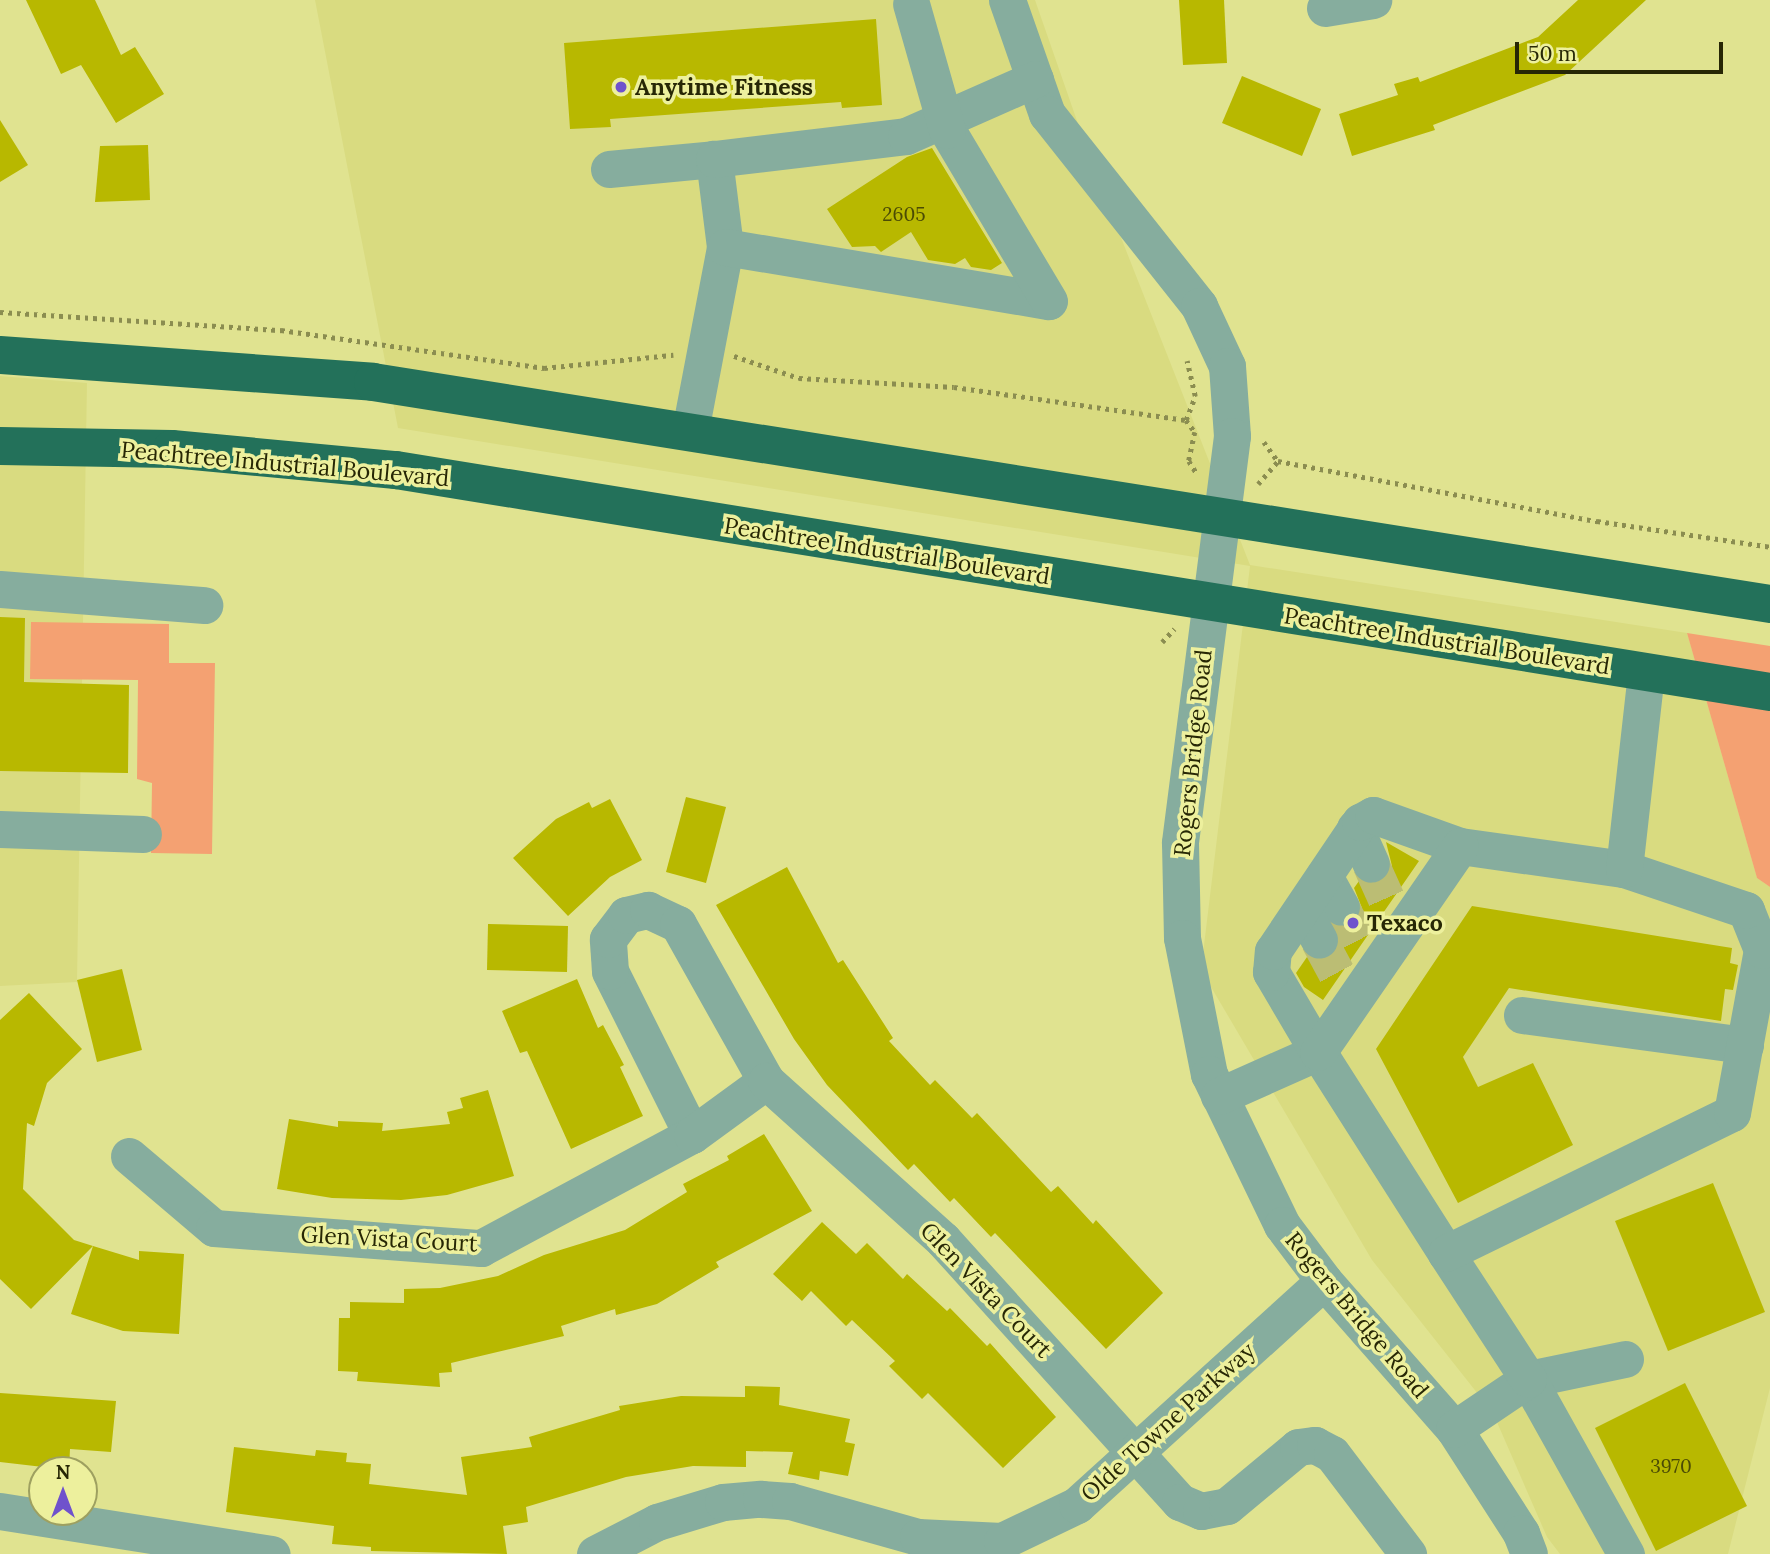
<!DOCTYPE html>
<style>
body{margin:0}
#map{position:relative;width:1770px;height:1554px;overflow:hidden;background:#e0e390;font-family:Lora,serif}
div>[style]{position:absolute}
[style*='--x']{left:calc(var(--x)*1px);top:calc(var(--y)*1px);width:calc(var(--w)*1px);rotate:calc(var(--a)*1deg)}
.built>*{inset:0;background:#d9db80}
.green>*{inset:0;background:#f4a172}
.building>*{inset:0;background:#b8b800}
.minor-tunnel>*{height:37px;margin-top:-18.5px;transform-origin:0;background:repeating-linear-gradient(90deg,#bbbd74 0 37px,transparent 0 55px)}
.path>*{height:4.5px;margin-top:-2.25px;transform-origin:0;background:repeating-linear-gradient(90deg,#8b8d50 0 3.5px,transparent 0 8.5px)}
.minor>*{height:37px;margin:-18.5px;padding:0 18.5px;transform-origin:18.5px;border-radius:18.5px;background:#86ad9e}
.highway>*{height:38px;margin:-19px;padding:0 19px;transform-origin:19px;border-radius:19px;background:#23715a}
.dots>*{width:19px;height:19px;translate:-50% -50%;box-sizing:border-box;border:4px solid #edf09d;border-radius:50%}
span{translate:-50% -50%;white-space:nowrap;text-align:center;line-height:1.15;-webkit-text-stroke:7px #edf09d;paint-order:stroke}
.number-label{font-size:19px;color:#4b4b04}
.number-label span{-webkit-text-stroke-width:0}
.poi-label{font-size:23px;color:#272705;font-weight:700}
.left{translate:0 -50%;text-align:left}
.street-label{font-size:23px;color:#272705}
.north{position:absolute;left:28px;top:1456px;width:70px;height:70px;box-sizing:border-box;background:#edf09d;border:2px solid #9ea060;border-radius:50%;rotate:0deg;font-size:19px;font-weight:700;line-height:28px;text-align:center;color:#272705}
.north::after{content:'';display:block;margin:auto;width:24px;height:32px;background:#6f52cc;clip-path:polygon(50% 0,100% 100%,50% 72%,0 100%)}
.scale{position:absolute;left:1515px;top:42px;width:208px;height:32px;box-sizing:border-box;border:4px solid #272705;border-top:0;padding-left:9px;font-size:21px;line-height:24px;white-space:nowrap;color:#272705;-webkit-text-stroke:5px #edf09d;paint-order:stroke}
</style>
<div id="map">
<div class="built">
<i style="clip-path:polygon(315px 0,1035px 0,1092px 164px,1250px 565px,1687px 633px,1757px 878px,1770px 887px,1770px 1388px,1728px 1554px,1560px 1554px,1547px 1537px,1493px 1413px,1372px 1260px,1201px 970px,1250px 566px,398px 428px)"></i>
<i style="clip-path:polygon(0 376px,87px 383px,77px 982px,0 986px)"></i>
</div>
<div class="green">
<i style="clip-path:polygon(31px 622px,169px 624px,169px 663px,215px 663px,212px 854px,151px 853px,152px 783px,137px 779px,138px 680px,30px 679px)"></i>
<i style="clip-path:polygon(1687px 633px,1770px 646px,1770px 887px,1757px 878px)"></i>
</div>
<div class="building">
<i style="clip-path:polygon(26px 0,95px 0,121px 55px,135px 47px,164px 94px,116px 123px,81px 65px,61px 74px)"></i>
<i style="clip-path:polygon(1179px 0,1224px 0,1227px 63px,1183px 65px)"></i>
<i style="clip-path:polygon(1578px 0,1646px 0,1565px 75px,1433px 125px,1435px 130px,1352px 156px,1339px 114px,1398px 95px,1394px 84px,1418px 77px,1420px 82px,1538px 37px)"></i>
<i style="clip-path:polygon(876px 19px,882px 105px,842px 108px,841px 102px,610px 119px,611px 127px,570px 129px,564px 43px)"></i>
<i style="clip-path:polygon(1242px 76px,1321px 109px,1302px 156px,1222px 123px)"></i>
<i style="clip-path:polygon(0 120px,28px 165px,0 182px)"></i>
<i style="clip-path:polygon(148px 145px,150px 200px,95px 202px,100px 146px)"></i>
<i style="clip-path:polygon(932px 148px,1002px 263px,991px 270px,971px 267px,965px 258px,955px 264px,928px 260px,911px 232px,881px 252px,875px 246px,852px 247px,827px 209px,907px 157px)"></i>
<i style="clip-path:polygon(0 617px,25px 618px,24px 682px,129px 685px,128px 773px,0 771px)"></i>
<i style="clip-path:polygon(686px 797px,726px 807px,706px 883px,666px 872px)"></i>
<i style="clip-path:polygon(610px 799px,642px 860px,610px 877px,568px 916px,513px 858px,556px 819px,589px 802px,592px 808px)"></i>
<i style="clip-path:polygon(1386px 842px,1419px 861px,1323px 1000px,1304px 987px,1296px 973px,1307px 957px,1319px 961px,1337px 951px,1340px 940px,1336px 927px,1352px 925px,1362px 908px,1354px 888px,1359px 881px,1379px 883px,1388px 876px,1392px 866px)"></i>
<i style="clip-path:polygon(787px 867px,838px 963px,843px 960px,893px 1038px,889px 1041px,930px 1085px,935px 1080px,972px 1118px,977px 1113px,1051px 1192px,1058px 1186px,1093px 1224px,1096px 1220px,1163px 1293px,1106px 1349px,995px 1233px,991px 1237px,954px 1198px,950px 1202px,914px 1164px,908px 1170px,827px 1085px,794px 1039px,716px 905px)"></i>
<i style="clip-path:polygon(1472px 906px,1732px 948px,1730px 963px,1738px 965px,1733px 990px,1725px 989px,1721px 1021px,1509px 988px,1463px 1057px,1478px 1087px,1533px 1063px,1573px 1145px,1458px 1203px,1376px 1049px)"></i>
<i style="clip-path:polygon(488px 924px,568px 926px,567px 972px,487px 970px)"></i>
<i style="clip-path:polygon(122px 969px,142px 1050px,97px 1062px,77px 980px)"></i>
<i style="clip-path:polygon(577px 979px,598px 1028px,603px 1025px,624px 1065px,620px 1067px,643px 1116px,571px 1149px,527px 1051px,520px 1053px,502px 1011px)"></i>
<i style="clip-path:polygon(29px 993px,82px 1049px,47px 1083px,34px 1126px,27px 1123px,23px 1189px,74px 1240px,93px 1246px,31px 1309px,0 1279px,0 1020px)"></i>
<i style="clip-path:polygon(488px 1090px,514px 1176px,447px 1195px,401px 1200px,332px 1198px,277px 1189px,289px 1119px,338px 1127px,338px 1121px,383px 1123px,382px 1131px,450px 1124px,447px 1112px,463px 1108px,460px 1098px)"></i>
<i style="clip-path:polygon(764px 1134px,812px 1211px,716px 1262px,719px 1267px,657px 1304px,616px 1315px,615px 1309px,561px 1326px,564px 1336px,451px 1363px,452px 1372px,439px 1373px,440px 1387px,357px 1381px,358px 1372px,338px 1371px,339px 1318px,350px 1318px,350px 1302px,404px 1303px,404px 1289px,440px 1288px,498px 1276px,544px 1255px,625px 1230px,687px 1192px,683px 1184px,729px 1160px,727px 1156px)"></i>
<i style="clip-path:polygon(1713px 1183px,1765px 1312px,1668px 1351px,1615px 1221px)"></i>
<i style="clip-path:polygon(822px 1222px,856px 1254px,867px 1243px,903px 1279px,907px 1274px,947px 1311px,950px 1308px,987px 1346px,990px 1343px,1056px 1417px,1003px 1468px,928px 1393px,922px 1399px,889px 1366px,895px 1361px,852px 1320px,846px 1326px,811px 1291px,802px 1301px,773px 1274px)"></i>
<i style="clip-path:polygon(93px 1246px,139px 1260px,139px 1251px,184px 1254px,179px 1334px,123px 1331px,71px 1314px)"></i>
<i style="clip-path:polygon(1685px 1383px,1747px 1506px,1656px 1551px,1595px 1428px)"></i>
<i style="clip-path:polygon(745px 1386px,780px 1387px,779px 1405px,850px 1419px,845px 1442px,855px 1444px,848px 1476px,820px 1471px,819px 1480px,788px 1474px,793px 1452px,746px 1451px,746px 1467px,693px 1466px,626px 1477px,526px 1507px,528px 1522px,503px 1526px,507px 1554px,371px 1551px,371px 1547px,332px 1544px,334px 1526px,226px 1512px,234px 1447px,315px 1456px,316px 1450px,347px 1453px,346px 1462px,371px 1464px,369px 1484px,467px 1495px,461px 1457px,532px 1447px,529px 1437px,620px 1410px,619px 1406px,681px 1396px,745px 1397px)"></i>
<i style="clip-path:polygon(0 1393px,116px 1401px,111px 1452px,70px 1449px,69px 1470px,0 1462px)"></i>
</div>
<div class="minor-tunnel">
<i style="--x:1371;--y:864;--w:44;--a:65.8"></i>
<i style="--x:1341;--y:907;--w:43;--a:62.2"></i>
<i style="--x:1319;--y:940;--w:42;--a:61.6"></i>
</div>
<div class="path">
<i style="--x:0;--y:312;--w:282;--a:3.7"></i>
<i style="--x:281;--y:330;--w:266;--a:8.2"></i>
<i style="--x:544;--y:368;--w:130;--a:-5.8"></i>
<i style="--x:734;--y:356;--w:69;--a:18.7"></i>
<i style="--x:799;--y:378;--w:155;--a:3.3"></i>
<i style="--x:954;--y:387;--w:234;--a:8.1"></i>
<i style="--x:1186;--y:420;--w:26;--a:-69"></i>
<i style="--x:1195;--y:396;--w:36;--a:-103"></i>
<i style="--x:1186;--y:420;--w:15;--a:53"></i>
<i style="--x:1195;--y:432;--w:30;--a:102"></i>
<i style="--x:1189;--y:461;--w:13;--a:58"></i>
<i style="--x:1264;--y:442;--w:24;--a:54"></i>
<i style="--x:1278;--y:461;--w:325;--a:10.7"></i>
<i style="--x:1597;--y:521;--w:175;--a:8.5"></i>
<i style="--x:1258;--y:484;--w:30;--a:-49"></i>
<i style="--x:1162;--y:642;--w:18;--a:-47"></i>
</div>
<div class="minor">
<i style="--x:1007;--y:0;--w:121;--a:70.7"></i>
<i style="--x:1047;--y:114;--w:245;--a:51.6"></i>
<i style="--x:1199;--y:306;--w:66;--a:65"></i>
<i style="--x:1227;--y:366;--w:70;--a:85.9"></i>
<i style="--x:1232;--y:436;--w:410;--a:97.3"></i>
<i style="--x:1180;--y:843;--w:95;--a:88.8"></i>
<i style="--x:1182;--y:938;--w:139;--a:78.8"></i>
<i style="--x:1209;--y:1074;--w:168;--a:64.2"></i>
<i style="--x:1282;--y:1225;--w:70;--a:53.1"></i>
<i style="--x:1324;--y:1281;--w:197;--a:48.7"></i>
<i style="--x:1454;--y:1429;--w:124;--a:57.2"></i>
<i style="--x:1521;--y:1533;--w:22;--a:69"></i>
<i style="--x:1325;--y:8;--w:49;--a:-9.5"></i>
<i style="--x:609;--y:169;--w:105;--a:-5.4"></i>
<i style="--x:725;--y:247;--w:89;--a:-97.1"></i>
<i style="--x:714;--y:159;--w:193;--a:-6.8"></i>
<i style="--x:906;--y:136;--w:141;--a:-23.8"></i>
<i style="--x:690;--y:431;--w:187;--a:-79.2"></i>
<i style="--x:725;--y:247;--w:328;--a:9.5"></i>
<i style="--x:1049;--y:301;--w:199;--a:-120.8"></i>
<i style="--x:947;--y:130;--w:131;--a:-105.9"></i>
<i style="--x:0;--y:589;--w:205;--a:4.5"></i>
<i style="--x:1355;--y:828;--w:39;--a:66"></i>
<i style="--x:0;--y:829;--w:143;--a:2"></i>
<i style="--x:1324;--y:876;--w:35;--a:61"></i>
<i style="--x:1302;--y:909;--w:35;--a:61"></i>
<i style="--x:1522;--y:1015;--w:225;--a:7.7"></i>
<i style="--x:1219;--y:1096;--w:108;--a:-24"></i>
<i style="--x:1318;--y:1052;--w:93;--a:-120.4"></i>
<i style="--x:1271;--y:972;--w:21;--a:-85"></i>
<i style="--x:1273;--y:951;--w:156;--a:-56"></i>
<i style="--x:1360;--y:822;--w:15;--a:-28"></i>
<i style="--x:1373;--y:815;--w:92;--a:19.6"></i>
<i style="--x:1460;--y:846;--w:166;--a:8"></i>
<i style="--x:692;--y:1135;--w:183;--a:-116.6"></i>
<i style="--x:610;--y:971;--w:32;--a:-94"></i>
<i style="--x:608;--y:939;--w:30;--a:-53"></i>
<i style="--x:626;--y:915;--w:23;--a:-13"></i>
<i style="--x:648;--y:910;--w:33;--a:25"></i>
<i style="--x:678;--y:924;--w:180;--a:60.7"></i>
<i style="--x:129;--y:1156;--w:111;--a:40.3"></i>
<i style="--x:214;--y:1228;--w:268;--a:4.3"></i>
<i style="--x:481;--y:1248;--w:239;--a:-28.2"></i>
<i style="--x:692;--y:1135;--w:92;--a:-36.1"></i>
<i style="--x:766;--y:1081;--w:238;--a:41.9"></i>
<i style="--x:943;--y:1240;--w:353;--a:47.9"></i>
<i style="--x:1180;--y:1502;--w:23;--a:23"></i>
<i style="--x:1201;--y:1511;--w:26;--a:-11"></i>
<i style="--x:1227;--y:1506;--w:92;--a:-39.7"></i>
<i style="--x:1298;--y:1447;--w:17;--a:-7"></i>
<i style="--x:1315;--y:1445;--w:19;--a:28"></i>
<i style="--x:1332;--y:1454;--w:126;--a:52.8"></i>
<i style="--x:1446;--y:1253;--w:238;--a:-122.5"></i>
<i style="--x:1318;--y:1052;--w:250;--a:-55.4"></i>
<i style="--x:1625;--y:1359;--w:99;--a:168.3"></i>
<i style="--x:1528;--y:1379;--w:201;--a:60.8"></i>
<i style="--x:1454;--y:1429;--w:89;--a:-34"></i>
<i style="--x:1528;--y:1379;--w:150;--a:-123.1"></i>
<i style="--x:1446;--y:1253;--w:318;--a:-26.1"></i>
<i style="--x:1732;--y:1113;--w:166;--a:-79.6"></i>
<i style="--x:1762;--y:950;--w:43;--a:-111.8"></i>
<i style="--x:1746;--y:910;--w:129;--a:-161.4"></i>
<i style="--x:1624;--y:869;--w:197;--a:-83.6"></i>
<i style="--x:0;--y:1511;--w:275;--a:9"></i>
<i style="--x:595;--y:1554;--w:70;--a:-27.3"></i>
<i style="--x:657;--y:1522;--w:69;--a:-16.9"></i>
<i style="--x:723;--y:1502;--w:38;--a:-5"></i>
<i style="--x:761;--y:1499;--w:29;--a:4"></i>
<i style="--x:790;--y:1501;--w:133;--a:15.7"></i>
<i style="--x:918;--y:1537;--w:84;--a:2.7"></i>
<i style="--x:1002;--y:1541;--w:83;--a:-25.6"></i>
<i style="--x:1077;--y:1505;--w:333;--a:-42.2"></i>
</div>
<div class="highway">
<i style="--x:0;--y:355;--w:374;--a:4.1"></i>
<i style="--x:373;--y:382;--w:1415;--a:9.03"></i>
<i style="--x:0;--y:446;--w:172;--a:1"></i>
<i style="--x:172;--y:449;--w:225;--a:5.4"></i>
<i style="--x:396;--y:470;--w:1392;--a:9.18"></i>
</div>
<div class="dots">
<i style="left:621px;top:87px;background:#6f52cc"></i>
<i style="left:1353px;top:923px;background:#6f52cc"></i>
</div>
<div class="number-label">
<span style="left:904px;top:215px">2605</span>
<span style="left:1671px;top:1467px">3970</span>
</div>
<div class="poi-label">
<span class="left" style="left:635px;top:87px">Anytime Fitness</span>
<span class="left" style="left:1367px;top:923px">Texaco</span>
</div>
<div class="street-label">
<span style="left:285px;top:464px;rotate:5deg">Peachtree Industrial Boulevard</span>
<span style="left:887px;top:551px;rotate:9deg">Peachtree Industrial Boulevard</span>
<span style="left:1447px;top:641px;rotate:9deg">Peachtree Industrial Boulevard</span>
<span style="left:1193px;top:753px;rotate:-84deg">Rogers Bridge Road</span>
<span style="left:389px;top:1239px;rotate:3deg">Glen Vista Court</span>
<span style="left:986px;top:1290px;rotate:46deg">Glen Vista Court</span>
<span style="left:1357px;top:1315px;rotate:50deg">Rogers Bridge Road</span>
<span style="left:1168px;top:1422px;rotate:-42deg">Olde Towne Parkway</span>
</div>
<div class="north">N</div>
<div class="scale">50 m</div>
</div>
